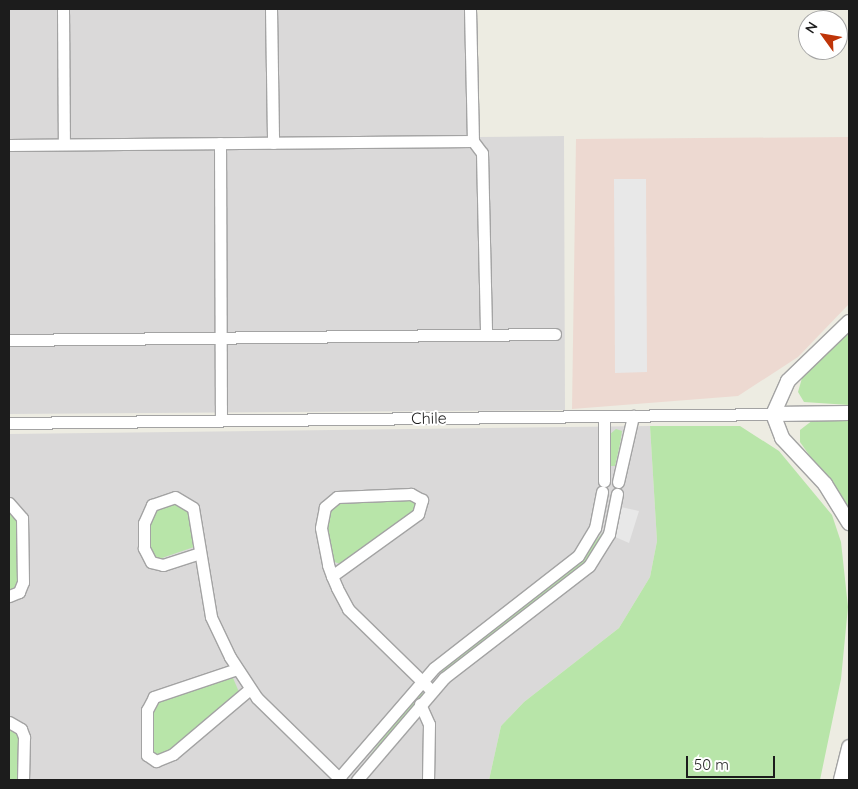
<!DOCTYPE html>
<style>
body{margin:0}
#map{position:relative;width:858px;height:789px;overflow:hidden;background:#edece2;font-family:Quicksand,sans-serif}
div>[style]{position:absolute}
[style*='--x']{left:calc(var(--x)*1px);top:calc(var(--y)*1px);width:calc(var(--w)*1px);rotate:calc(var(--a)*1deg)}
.residential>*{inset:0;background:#dad9d9}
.commercial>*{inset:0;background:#edd9d1}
.grass>*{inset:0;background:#b8e5a9}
.parking>*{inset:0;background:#e8e8e8}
.roads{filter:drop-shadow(1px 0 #a3a3a3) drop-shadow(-1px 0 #a3a3a3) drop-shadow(0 1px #a3a3a3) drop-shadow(0 -1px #a3a3a3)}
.minor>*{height:11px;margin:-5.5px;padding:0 5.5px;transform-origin:5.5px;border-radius:5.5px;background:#fff}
.tertiary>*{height:14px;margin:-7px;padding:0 7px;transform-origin:7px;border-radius:7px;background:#fff}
span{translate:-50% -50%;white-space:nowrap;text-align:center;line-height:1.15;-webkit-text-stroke:4px #fff;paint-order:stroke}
.street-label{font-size:16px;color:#1c1c1c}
.frame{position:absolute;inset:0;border:10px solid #1c1c1c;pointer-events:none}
.north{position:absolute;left:798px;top:10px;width:50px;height:50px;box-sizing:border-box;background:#fff;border:1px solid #a4a4a4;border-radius:50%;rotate:302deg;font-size:14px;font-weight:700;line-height:20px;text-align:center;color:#1c1c1c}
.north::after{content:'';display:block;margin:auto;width:18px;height:22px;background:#bf3509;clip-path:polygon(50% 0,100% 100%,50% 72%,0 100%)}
.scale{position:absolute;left:686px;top:756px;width:89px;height:22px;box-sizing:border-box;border:2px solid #1c1c1c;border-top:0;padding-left:6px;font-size:15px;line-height:18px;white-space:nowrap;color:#1c1c1c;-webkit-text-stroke:4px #fff;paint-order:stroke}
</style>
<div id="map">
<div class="residential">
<i style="clip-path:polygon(9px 9px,474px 9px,478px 137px,564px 136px,565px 410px,9px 414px)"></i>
<i style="clip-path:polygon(650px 426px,657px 541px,650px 577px,619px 628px,524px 702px,501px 726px,489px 780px,9px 780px,9px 434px)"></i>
</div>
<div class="commercial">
<i style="clip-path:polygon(849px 137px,849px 304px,798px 357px,738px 396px,572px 409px,576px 139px)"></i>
</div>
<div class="grass">
<i style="clip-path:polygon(849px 331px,849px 405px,804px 402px,798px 392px,802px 378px)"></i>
<i style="clip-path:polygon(813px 420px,849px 421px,849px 512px,800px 442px,800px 430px)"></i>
<i style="clip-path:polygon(650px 426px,740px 426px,779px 451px,832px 515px,841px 542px,848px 607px,841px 679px,820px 780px,489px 780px,501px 726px,524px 702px,619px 628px,650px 577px,657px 541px)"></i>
<i style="clip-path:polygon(616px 429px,622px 431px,620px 444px,615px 466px,611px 466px,609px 435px)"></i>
<i style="clip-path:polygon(411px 499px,416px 502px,415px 511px,340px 564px,332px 561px,326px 522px,332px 503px)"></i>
<i style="clip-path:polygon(173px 501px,189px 510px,194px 547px,156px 560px,150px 551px,150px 519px,154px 510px)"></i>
<i style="clip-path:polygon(9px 506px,17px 513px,18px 586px,9px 592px)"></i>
<i style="clip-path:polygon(604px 531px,585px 565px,437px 677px,452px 659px,575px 566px)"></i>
<i style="clip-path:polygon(233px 678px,239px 692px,202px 727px,159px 758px,151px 753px,154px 703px)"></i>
<i style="clip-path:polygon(424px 693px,356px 774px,416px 694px)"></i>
<i style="clip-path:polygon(9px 727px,19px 732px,20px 780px,9px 780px)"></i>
</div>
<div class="parking">
<i style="clip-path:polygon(614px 179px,646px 179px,647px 372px,615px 373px)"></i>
<i style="clip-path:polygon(621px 507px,639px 511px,629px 543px,613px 536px)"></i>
</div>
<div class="roads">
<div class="minor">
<i style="--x:63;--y:9;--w:135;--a:89.6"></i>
<i style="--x:271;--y:9;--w:134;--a:89.1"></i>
<i style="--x:470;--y:9;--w:132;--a:88.7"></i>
<i style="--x:220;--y:143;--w:277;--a:89.8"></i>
<i style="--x:9;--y:145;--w:464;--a:-0.5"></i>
<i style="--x:473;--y:141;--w:15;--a:53"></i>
<i style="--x:482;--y:153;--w:181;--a:88.7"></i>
<i style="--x:9;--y:340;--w:546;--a:-0.63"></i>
<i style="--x:9;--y:423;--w:764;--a:-0.67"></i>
<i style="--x:604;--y:481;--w:65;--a:-90"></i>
<i style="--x:618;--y:482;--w:68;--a:-77.2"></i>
<i style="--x:9;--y:503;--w:20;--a:49"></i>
<i style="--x:22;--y:518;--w:64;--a:89.1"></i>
<i style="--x:23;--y:582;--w:11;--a:112"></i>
<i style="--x:19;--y:592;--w:11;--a:158"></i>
<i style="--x:200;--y:553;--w:39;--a:162"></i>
<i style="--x:163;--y:565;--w:12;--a:-166"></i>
<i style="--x:151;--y:562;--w:16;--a:-117"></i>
<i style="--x:144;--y:548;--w:25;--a:-90"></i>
<i style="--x:144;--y:523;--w:20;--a:-66"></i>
<i style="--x:152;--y:505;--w:24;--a:-19"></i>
<i style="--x:175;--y:497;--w:21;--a:31"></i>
<i style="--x:193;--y:508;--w:110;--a:80.6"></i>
<i style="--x:211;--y:617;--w:44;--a:64.6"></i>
<i style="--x:230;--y:657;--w:49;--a:56.6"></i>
<i style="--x:257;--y:698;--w:117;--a:44.3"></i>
<i style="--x:332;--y:576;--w:106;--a:-35.8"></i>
<i style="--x:418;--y:514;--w:15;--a:-74"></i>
<i style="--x:422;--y:500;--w:13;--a:-151"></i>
<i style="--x:411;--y:494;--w:74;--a:177.7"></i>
<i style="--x:337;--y:497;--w:16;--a:140"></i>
<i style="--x:325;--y:507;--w:21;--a:101"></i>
<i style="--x:321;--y:528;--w:38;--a:79"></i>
<i style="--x:328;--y:565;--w:12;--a:70"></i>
<i style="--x:332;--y:576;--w:13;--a:67"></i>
<i style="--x:337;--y:588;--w:24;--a:62"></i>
<i style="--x:348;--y:609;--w:117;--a:44.3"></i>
<i style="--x:237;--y:669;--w:88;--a:161.4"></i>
<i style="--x:154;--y:697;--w:15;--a:118"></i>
<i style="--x:147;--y:710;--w:45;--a:90"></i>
<i style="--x:147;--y:755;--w:11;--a:34"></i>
<i style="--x:156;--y:761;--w:18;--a:-22"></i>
<i style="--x:173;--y:754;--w:101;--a:-40.2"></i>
<i style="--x:420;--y:704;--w:22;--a:66"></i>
<i style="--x:429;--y:724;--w:56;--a:91"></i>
<i style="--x:9;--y:722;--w:14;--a:30"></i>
<i style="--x:21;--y:729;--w:9;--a:69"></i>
<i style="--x:24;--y:737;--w:43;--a:91.3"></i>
<i style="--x:337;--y:780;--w:148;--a:-49.1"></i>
<i style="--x:434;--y:668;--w:182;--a:-37.9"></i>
<i style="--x:578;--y:556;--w:33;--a:-59"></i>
<i style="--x:595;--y:528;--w:37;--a:-79"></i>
<i style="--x:357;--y:780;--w:134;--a:-49.5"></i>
<i style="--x:444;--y:678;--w:183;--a:-37.7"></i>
<i style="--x:589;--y:566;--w:38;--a:-58"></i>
<i style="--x:609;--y:534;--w:41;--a:-78.7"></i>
</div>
<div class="tertiary">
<i style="--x:849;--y:322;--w:85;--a:136"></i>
<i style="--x:788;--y:381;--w:36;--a:114"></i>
<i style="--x:773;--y:414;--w:26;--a:69"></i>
<i style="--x:782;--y:438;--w:63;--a:46.9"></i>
<i style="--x:825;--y:484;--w:46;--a:58.4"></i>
<i style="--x:773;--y:414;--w:76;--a:-0.8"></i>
<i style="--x:841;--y:780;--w:34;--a:-76"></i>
</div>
</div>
<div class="street-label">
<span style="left:429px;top:418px;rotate:-1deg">Chile</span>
</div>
<div class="frame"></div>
<div class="north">N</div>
<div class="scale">50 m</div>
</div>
